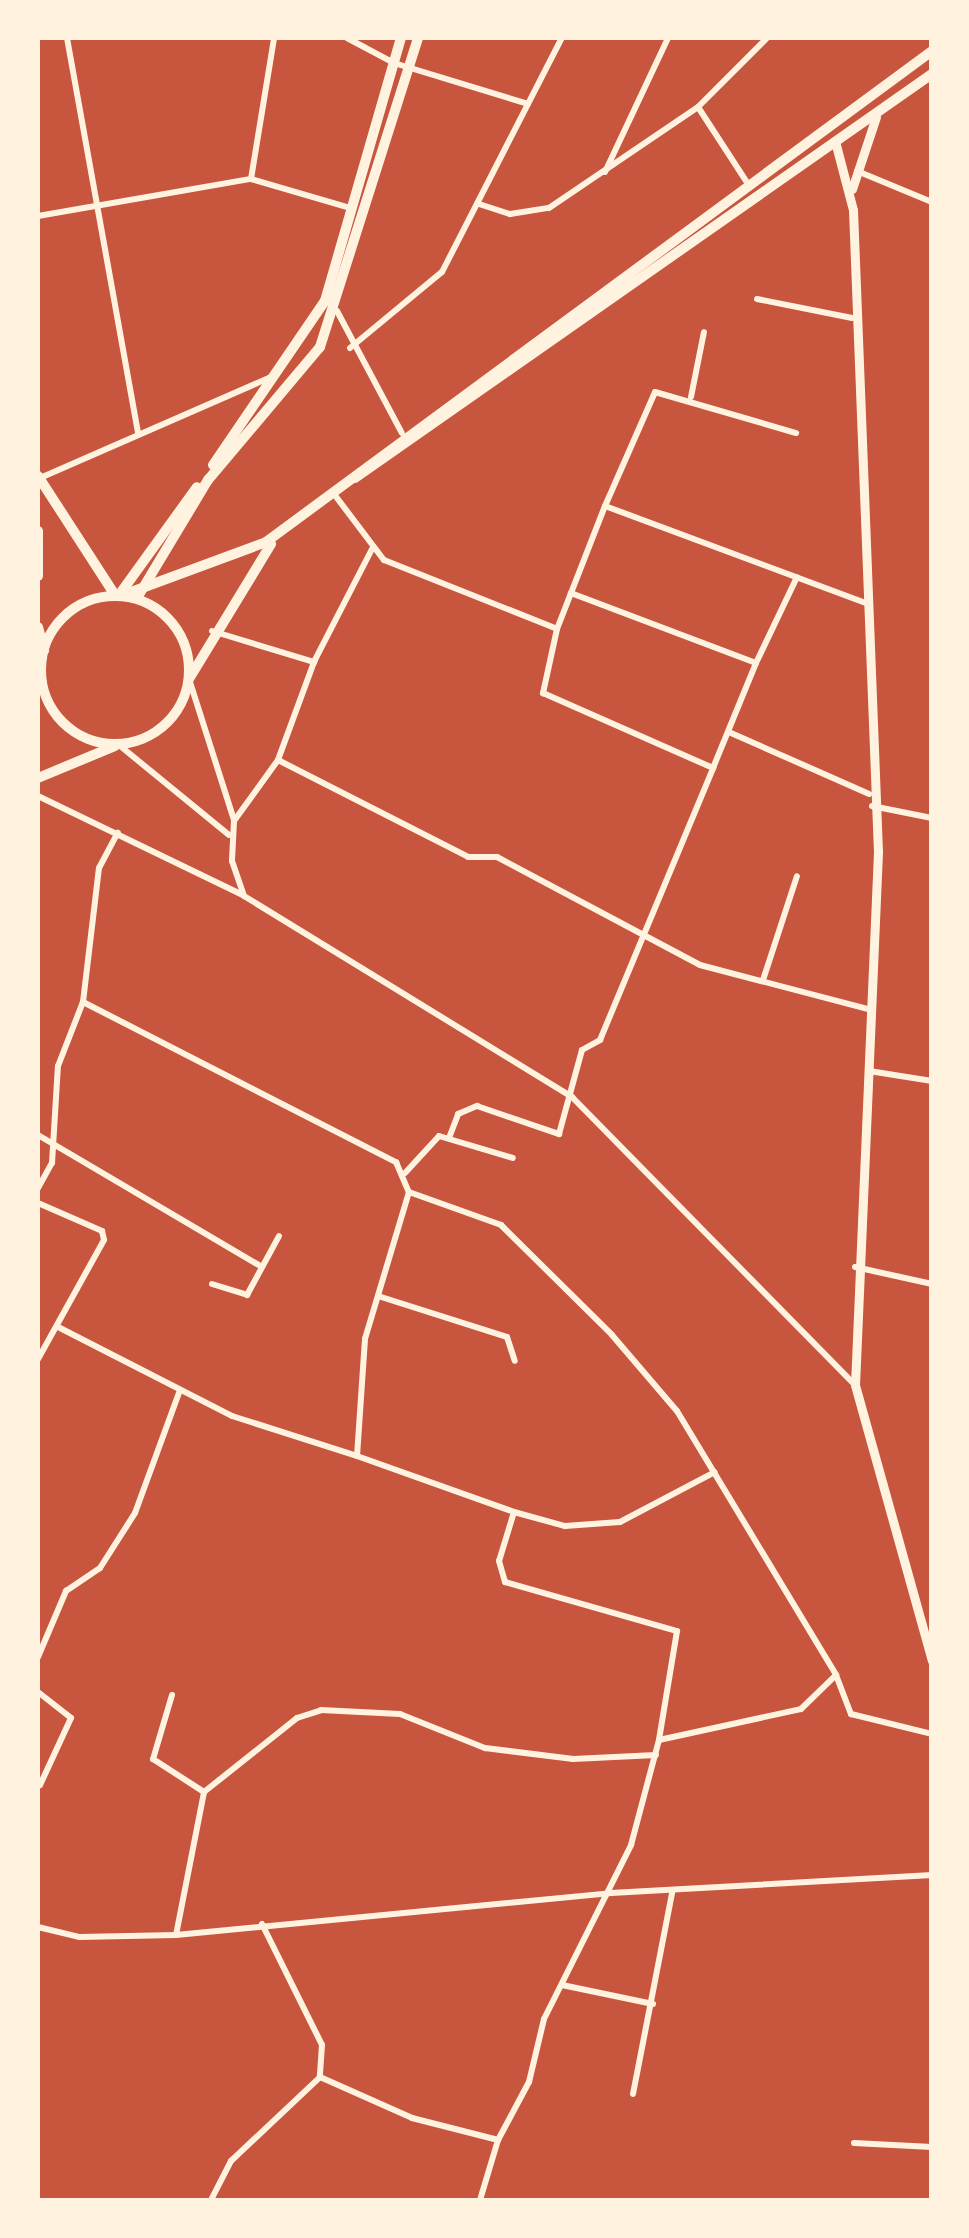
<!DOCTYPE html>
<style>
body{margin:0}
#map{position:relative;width:969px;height:2238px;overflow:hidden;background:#c8553d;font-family:Quicksand,sans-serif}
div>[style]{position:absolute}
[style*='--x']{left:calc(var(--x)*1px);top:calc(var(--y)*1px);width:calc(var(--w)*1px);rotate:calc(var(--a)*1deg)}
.minor>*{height:6px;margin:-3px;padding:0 3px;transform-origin:3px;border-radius:3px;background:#fff3e0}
.tertiary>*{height:9px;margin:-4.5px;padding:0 4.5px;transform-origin:4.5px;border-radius:4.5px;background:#fff3e0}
.primary>*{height:10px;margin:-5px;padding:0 5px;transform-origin:5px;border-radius:5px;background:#fff3e0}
.primary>.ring{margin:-5px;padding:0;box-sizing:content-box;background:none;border:10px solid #fff3e0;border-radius:50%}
span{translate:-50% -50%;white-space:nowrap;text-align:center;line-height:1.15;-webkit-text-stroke:10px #fff3e0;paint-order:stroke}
.frame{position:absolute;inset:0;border:40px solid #fff3e0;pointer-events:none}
</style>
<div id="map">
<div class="minor">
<i style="--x:67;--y:38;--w:401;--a:79.8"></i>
<i style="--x:347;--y:38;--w:53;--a:28"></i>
<i style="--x:394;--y:63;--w:140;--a:17"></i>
<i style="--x:698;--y:107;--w:92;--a:57"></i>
<i style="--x:857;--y:171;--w:81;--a:22.5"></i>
<i style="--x:605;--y:172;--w:148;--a:-64.8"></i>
<i style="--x:251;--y:179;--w:143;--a:-80.7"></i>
<i style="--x:479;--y:204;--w:33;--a:18"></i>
<i style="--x:510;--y:214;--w:39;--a:-9"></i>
<i style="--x:549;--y:208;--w:180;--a:-34.1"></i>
<i style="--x:698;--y:107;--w:98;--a:-45"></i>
<i style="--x:38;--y:216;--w:216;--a:-9.9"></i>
<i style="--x:251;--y:179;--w:103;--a:16.3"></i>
<i style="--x:757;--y:299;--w:97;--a:11.3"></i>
<i style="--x:337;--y:311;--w:138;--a:62"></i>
<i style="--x:350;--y:348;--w:119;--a:-39.6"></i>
<i style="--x:442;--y:272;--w:263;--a:-62.9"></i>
<i style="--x:691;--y:397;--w:66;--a:-78.7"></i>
<i style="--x:40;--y:478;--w:252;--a:-23.6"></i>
<i style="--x:334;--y:494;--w:83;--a:52.9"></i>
<i style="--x:384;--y:560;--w:186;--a:21.7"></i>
<i style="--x:557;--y:629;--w:132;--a:-68.7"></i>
<i style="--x:605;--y:506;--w:281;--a:20.4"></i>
<i style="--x:605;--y:506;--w:124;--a:-66.3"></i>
<i style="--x:655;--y:392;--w:147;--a:16.2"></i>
<i style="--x:372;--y:549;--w:127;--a:117.2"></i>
<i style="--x:314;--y:662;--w:104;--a:110.2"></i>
<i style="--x:278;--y:760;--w:75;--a:125.8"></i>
<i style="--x:234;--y:821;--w:40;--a:92.9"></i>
<i style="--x:232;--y:861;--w:37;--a:71"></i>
<i style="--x:244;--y:896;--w:385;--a:31.5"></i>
<i style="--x:572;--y:1097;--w:404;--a:45.5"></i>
<i style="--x:557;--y:629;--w:66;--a:102.3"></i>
<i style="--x:543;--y:693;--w:186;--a:23.8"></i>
<i style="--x:713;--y:768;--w:113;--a:-67.7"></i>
<i style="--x:756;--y:663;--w:198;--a:-159.3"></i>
<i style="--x:212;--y:631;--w:107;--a:16.9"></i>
<i style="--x:756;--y:663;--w:95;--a:-64.5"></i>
<i style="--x:189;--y:679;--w:148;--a:72.3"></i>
<i style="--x:731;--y:733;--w:151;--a:23.8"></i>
<i style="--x:119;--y:745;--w:142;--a:39.3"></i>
<i style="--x:278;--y:760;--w:213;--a:27"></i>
<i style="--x:468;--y:857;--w:29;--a:0"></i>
<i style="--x:497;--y:857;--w:230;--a:28"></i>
<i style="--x:700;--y:965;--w:174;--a:14.7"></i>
<i style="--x:38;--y:796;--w:228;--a:25.8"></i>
<i style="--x:872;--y:806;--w:61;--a:11.3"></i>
<i style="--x:763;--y:980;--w:109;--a:-71.9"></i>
<i style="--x:83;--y:1002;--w:352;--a:27.1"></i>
<i style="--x:396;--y:1162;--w:33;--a:67"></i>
<i style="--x:409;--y:1192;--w:153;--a:106.7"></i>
<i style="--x:365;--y:1339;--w:117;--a:93.9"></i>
<i style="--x:357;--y:1456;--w:167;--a:19.6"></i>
<i style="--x:514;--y:1512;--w:51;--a:107"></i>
<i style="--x:499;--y:1561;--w:22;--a:74"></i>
<i style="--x:505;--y:1582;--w:179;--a:15.9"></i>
<i style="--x:677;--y:1631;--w:110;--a:99.4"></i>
<i style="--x:659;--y:1740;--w:145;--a:-12.3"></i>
<i style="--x:801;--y:1709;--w:49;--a:-44.2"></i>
<i style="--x:836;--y:1675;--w:42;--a:69"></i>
<i style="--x:851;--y:1714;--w:83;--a:13.9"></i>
<i style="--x:869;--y:1071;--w:64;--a:9"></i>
<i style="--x:38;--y:1135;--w:256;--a:30.5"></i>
<i style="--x:449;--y:1138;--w:26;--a:-69"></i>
<i style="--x:458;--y:1114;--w:21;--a:-23"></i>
<i style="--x:477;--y:1106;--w:87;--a:18.9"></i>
<i style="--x:559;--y:1134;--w:87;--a:-74.7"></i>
<i style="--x:582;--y:1050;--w:21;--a:-29"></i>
<i style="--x:600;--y:1040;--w:295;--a:-67.4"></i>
<i style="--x:405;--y:1173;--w:50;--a:-47.4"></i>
<i style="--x:439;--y:1136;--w:77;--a:16.6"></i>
<i style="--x:38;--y:1188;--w:29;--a:-61"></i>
<i style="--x:52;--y:1163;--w:97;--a:-86.5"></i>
<i style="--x:58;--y:1066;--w:69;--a:-68.7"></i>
<i style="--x:83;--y:1002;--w:135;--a:-83.2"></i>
<i style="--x:99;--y:868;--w:40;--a:-62"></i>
<i style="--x:409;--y:1192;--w:98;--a:19.7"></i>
<i style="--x:501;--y:1225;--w:156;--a:44.7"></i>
<i style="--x:612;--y:1335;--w:100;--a:49.5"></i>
<i style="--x:677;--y:1411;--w:308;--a:58.9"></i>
<i style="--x:38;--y:1203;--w:70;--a:23.6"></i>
<i style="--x:102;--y:1231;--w:9;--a:77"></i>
<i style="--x:104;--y:1240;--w:136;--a:119"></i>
<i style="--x:855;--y:1267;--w:79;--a:12.4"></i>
<i style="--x:212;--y:1284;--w:37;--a:17"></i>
<i style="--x:247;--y:1295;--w:67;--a:-61.5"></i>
<i style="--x:378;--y:1296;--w:135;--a:17.6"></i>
<i style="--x:507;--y:1337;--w:25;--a:72"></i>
<i style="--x:60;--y:1328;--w:193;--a:27.1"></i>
<i style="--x:232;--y:1416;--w:131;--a:17.7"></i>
<i style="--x:514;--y:1512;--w:53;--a:15.4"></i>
<i style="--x:565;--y:1526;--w:55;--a:-4.2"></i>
<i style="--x:620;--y:1522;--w:107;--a:-27.8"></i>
<i style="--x:38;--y:1657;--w:72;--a:-67"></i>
<i style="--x:66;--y:1591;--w:41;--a:-34.1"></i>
<i style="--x:100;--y:1568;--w:65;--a:-57.5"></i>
<i style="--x:135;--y:1513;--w:128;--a:-69.9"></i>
<i style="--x:38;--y:1692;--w:42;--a:38.2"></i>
<i style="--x:71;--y:1718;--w:74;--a:114.8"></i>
<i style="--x:172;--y:1695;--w:67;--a:106.5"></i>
<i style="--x:153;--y:1759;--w:61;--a:32.9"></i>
<i style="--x:262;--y:1924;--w:135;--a:63.6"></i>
<i style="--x:322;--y:2045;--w:32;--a:94"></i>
<i style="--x:320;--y:2077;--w:101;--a:24"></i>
<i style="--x:412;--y:2118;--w:89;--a:14.3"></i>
<i style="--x:498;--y:2140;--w:63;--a:106.7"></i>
<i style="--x:38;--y:1927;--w:42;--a:13.7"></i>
<i style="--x:79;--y:1937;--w:97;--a:-1.2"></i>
<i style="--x:176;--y:1935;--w:437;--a:-5.5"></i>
<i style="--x:611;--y:1893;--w:322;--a:-3.2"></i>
<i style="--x:176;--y:1935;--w:146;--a:-78.9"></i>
<i style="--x:204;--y:1792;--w:119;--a:-38.5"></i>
<i style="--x:297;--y:1718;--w:25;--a:-18"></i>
<i style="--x:321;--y:1710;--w:79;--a:2.9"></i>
<i style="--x:400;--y:1714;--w:92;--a:21.8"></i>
<i style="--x:485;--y:1748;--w:89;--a:7.1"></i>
<i style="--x:573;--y:1759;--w:83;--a:-2.8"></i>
<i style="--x:562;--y:1985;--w:93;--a:11.8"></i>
<i style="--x:633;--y:2094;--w:205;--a:-79"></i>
<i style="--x:498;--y:2140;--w:66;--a:-61.9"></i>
<i style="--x:529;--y:2082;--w:65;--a:-76.6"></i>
<i style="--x:544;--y:2019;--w:195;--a:-63.4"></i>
<i style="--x:631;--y:1845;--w:109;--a:-75.1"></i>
<i style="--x:854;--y:2143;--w:78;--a:2.9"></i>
<i style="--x:211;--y:2200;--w:44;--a:-62.9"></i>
<i style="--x:231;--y:2161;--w:122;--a:-43.3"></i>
</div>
<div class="tertiary">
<i style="--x:836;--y:145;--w:67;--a:75.3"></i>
<i style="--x:853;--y:210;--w:642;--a:87.77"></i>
<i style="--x:878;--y:852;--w:533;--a:92.47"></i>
<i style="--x:855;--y:1385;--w:286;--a:74.4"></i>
<i style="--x:852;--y:189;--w:76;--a:-71.6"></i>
</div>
<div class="primary">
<i style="--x:213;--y:465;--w:199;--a:-55.7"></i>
<i style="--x:325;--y:301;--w:274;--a:-73.9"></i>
<i style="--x:38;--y:476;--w:142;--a:57.1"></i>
<i style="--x:355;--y:478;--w:704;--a:-35"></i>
<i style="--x:38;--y:531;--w:45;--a:90"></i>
<i style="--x:122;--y:591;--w:128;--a:-54.2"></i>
<i style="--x:123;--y:595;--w:153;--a:-20.3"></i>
<i style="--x:266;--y:542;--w:827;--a:-36.4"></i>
<i class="ring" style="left:41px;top:596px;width:138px;height:138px"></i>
<i style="--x:137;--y:598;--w:138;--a:-59"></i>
<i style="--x:208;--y:480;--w:174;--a:-49.9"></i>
<i style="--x:320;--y:347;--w:324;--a:-72.4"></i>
<i style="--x:38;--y:627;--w:24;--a:75"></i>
<i style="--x:189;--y:679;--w:158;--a:-58.7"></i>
<i style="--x:38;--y:778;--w:83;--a:-22.6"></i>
</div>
<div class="frame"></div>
</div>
